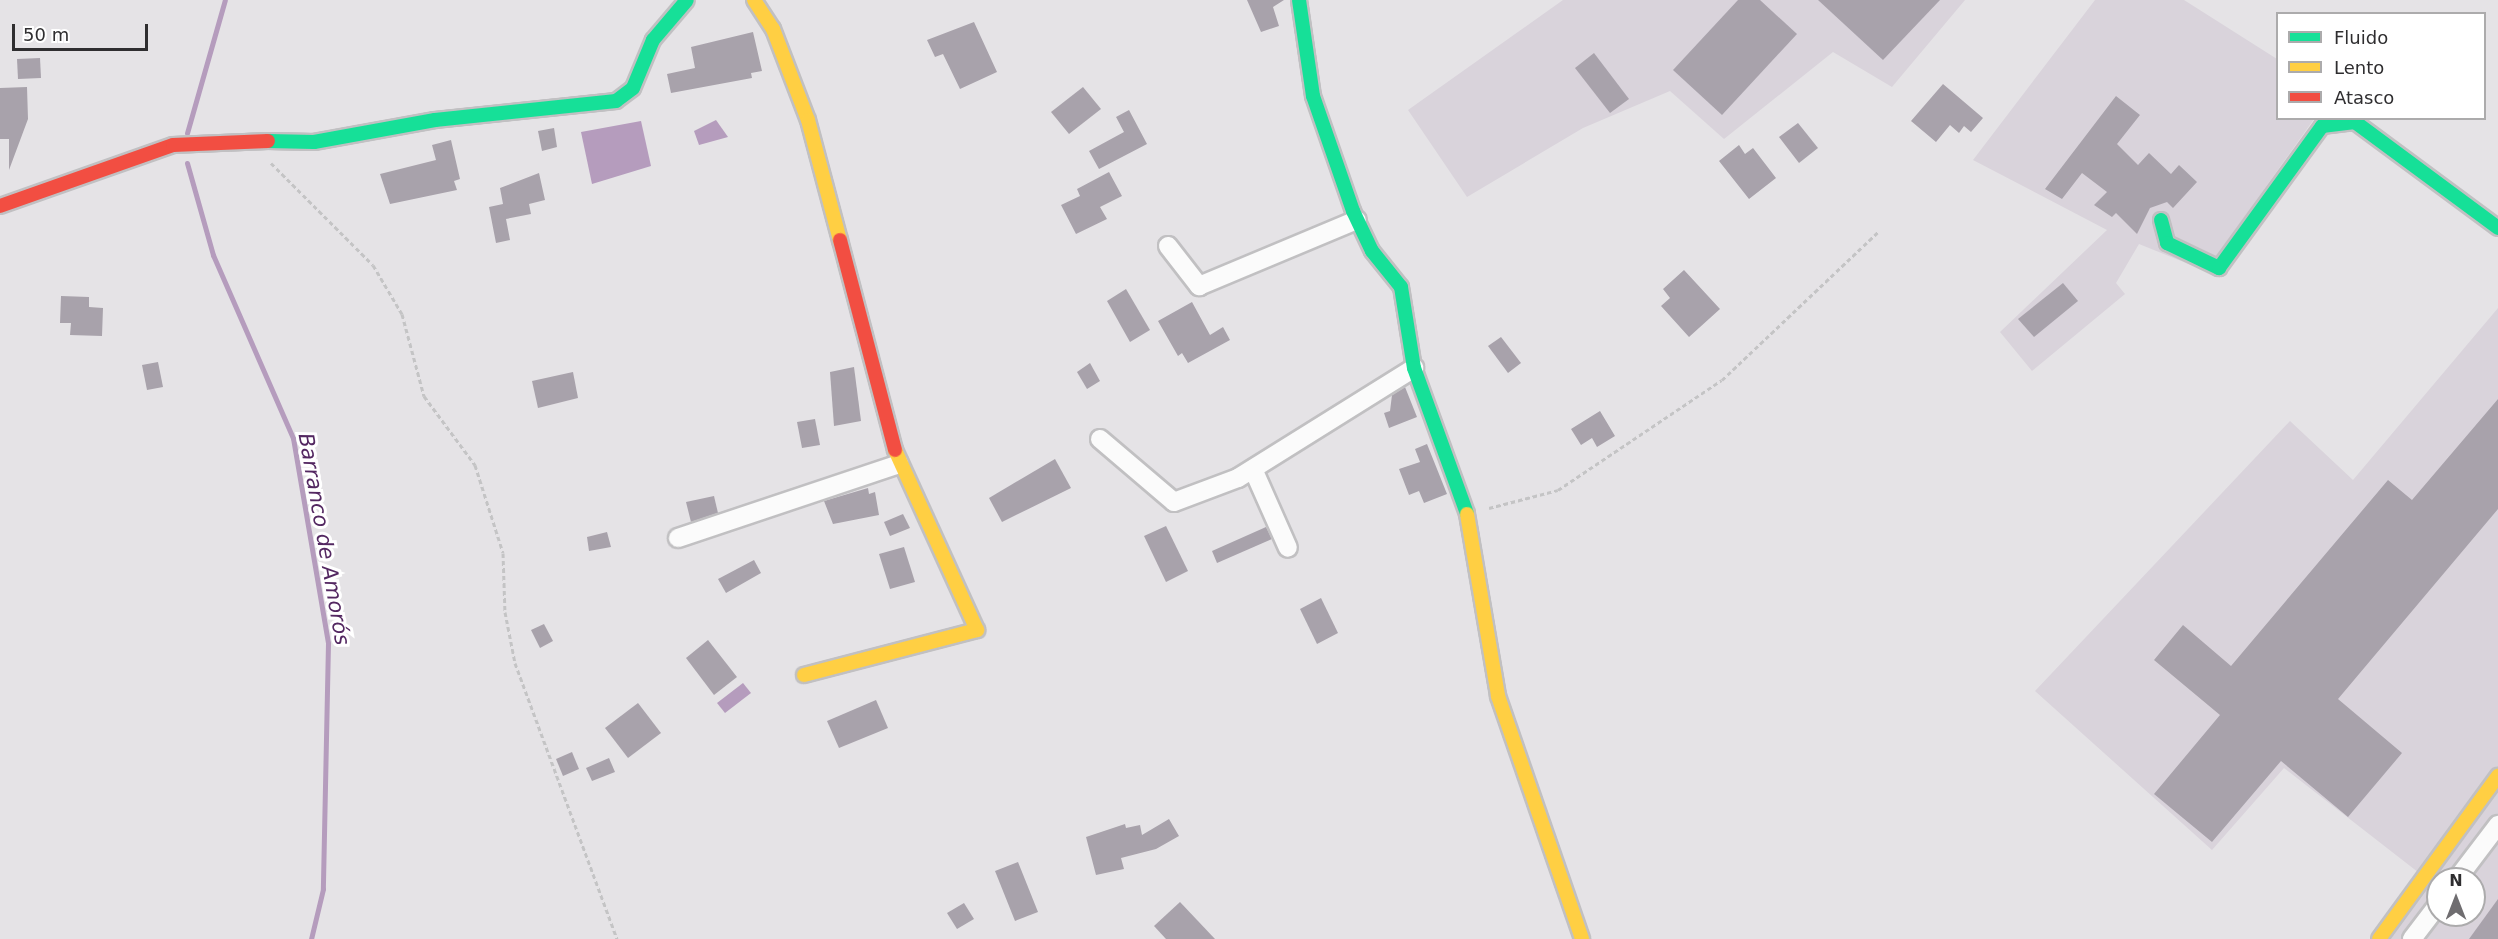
<!DOCTYPE html>
<meta charset="utf-8">
<style>
body{margin:0}
#map{position:relative;width:2498px;height:939px;overflow:hidden;background:#e5e3e6;font-family:"DejaVu Sans",sans-serif}
div>[style]{position:absolute}
[style*='--x']{left:calc(var(--x)*1px);top:calc(var(--y)*1px);width:calc(var(--w)*1px);rotate:calc(var(--a)*1deg)}
.built>*{inset:0;background:#d9d3db}
.water>*{inset:0;background:#b59cbd}
.stream>*{height:5px;margin:-2.5px;padding:0 2.5px;transform-origin:2.5px;border-radius:2.5px;background:#b59cbd}
.building>*{inset:0;background:#a8a2ab}
.path>*{height:3px;margin-top:-1.5px;transform-origin:0;background:repeating-linear-gradient(90deg,#c4c4c5 0 4.5px,transparent 0 7.5px)}
.roads{filter:drop-shadow(2px 0 #c1c0c2) drop-shadow(-2px 0 #c1c0c2) drop-shadow(0 2px #c1c0c2) drop-shadow(0 -2px #c1c0c2)}
.street>*{height:18px;margin:-9px;padding:0 9px;transform-origin:9px;border-radius:9px;background:#fbfbfb}
.fast>*{height:14px;margin:-7px;padding:0 7px;transform-origin:7px;border-radius:7px;background:#16e098}
.slow>*{height:14px;margin:-7px;padding:0 7px;transform-origin:7px;border-radius:7px;background:#ffcf43}
.jam>*{height:14px;margin:-7px;padding:0 7px;transform-origin:7px;border-radius:7px;background:#f24e42}
span{translate:-50% -50%;white-space:nowrap;text-align:center;line-height:1.15;-webkit-text-stroke:6px #fff;paint-order:stroke}
.water-label{font-size:21px;color:#532761;font-style:italic}
.legend{position:absolute;left:2276px;top:12px;width:210px;height:108px;box-sizing:border-box;background:#fff;border:2px solid #acabac;margin:0;padding:8px 10px;list-style:none;font-size:18px;color:#2f2e30}
.legend li{display:flex;align-items:center;gap:12px;height:30px}
.legend b{width:30px;border:2px solid #acabac}
.north{position:absolute;left:2426px;top:867px;width:60px;height:60px;box-sizing:border-box;background:#fff;border:2px solid #acabac;border-radius:50%;rotate:0deg;font-size:16px;font-weight:700;line-height:24px;text-align:center;color:#2f2e30}
.north::after{content:'';display:block;margin:auto;width:21px;height:27px;background:#6f6d70;clip-path:polygon(50% 0,100% 100%,50% 72%,0 100%)}
.scale{position:absolute;left:12px;top:24px;width:136px;height:27px;box-sizing:border-box;border:3px solid #2f2e30;border-top:0;padding-left:8px;font-size:18px;line-height:21px;white-space:nowrap;color:#2f2e30;-webkit-text-stroke:4px #fff;paint-order:stroke}
</style>
<div id="map">
<div class="built">
<i style="clip-path:polygon(1563px 0,1965px 0,1892px 87px,1833px 52px,1724px 139px,1670px 91px,1583px 128px,1467px 197px,1408px 110px)"></i>
<i style="clip-path:polygon(2095px 0,2184px 0,2277px 59px,2278px 118px,2314px 119px,2206px 271px,2139px 244px,2116px 283px,2125px 294px,2032px 371px,2000px 332px,2107px 230px,1973px 160px)"></i>
<i style="clip-path:polygon(evenodd,2498px 308px,2498px 939px,2391px 939px,2432px 883px,2284px 768px,2212px 850px,2035px 691px,2290px 421px,2353px 480px,2498px 308px,2438px 879px,2474px 879px,2474px 915px,2438px 915px,2438px 879px)"></i>
</div>
<div class="water">
<i style="clip-path:polygon(716px 120px,728px 137px,699px 145px,694px 131px)"></i>
<i style="clip-path:polygon(641px 121px,651px 166px,592px 184px,581px 132px)"></i>
<i style="clip-path:polygon(743px 683px,751px 693px,725px 713px,717px 703px)"></i>
</div>
<div class="stream">
<i style="--x:187;--y:133;--w:138;--a:-74.1"></i>
<i style="--x:187;--y:163;--w:96;--a:74.2"></i>
<i style="--x:213;--y:255;--w:200;--a:66.4"></i>
<i style="--x:293;--y:438;--w:208;--a:80.3"></i>
<i style="--x:328;--y:643;--w:246;--a:91.2"></i>
<i style="--x:323;--y:889;--w:51;--a:103.5"></i>
</div>
<div class="building">
<i style="clip-path:polygon(1247px 0,1284px 0,1273px 7px,1279px 26px,1261px 32px)"></i>
<i style="clip-path:polygon(1738px 0,1760px 0,1797px 34px,1722px 115px,1673px 70px)"></i>
<i style="clip-path:polygon(1818px 0,1940px 0,1883px 60px)"></i>
<i style="clip-path:polygon(974px 22px,997px 72px,960px 89px,943px 54px,935px 57px,927px 40px)"></i>
<i style="clip-path:polygon(753px 32px,762px 71px,751px 73px,752px 78px,671px 93px,667px 74px,695px 68px,691px 47px)"></i>
<i style="clip-path:polygon(1594px 53px,1629px 99px,1610px 113px,1575px 68px)"></i>
<i style="clip-path:polygon(40px 58px,41px 78px,18px 79px,17px 59px)"></i>
<i style="clip-path:polygon(1943px 84px,1983px 118px,1971px 132px,1964px 126px,1959px 133px,1950px 125px,1936px 142px,1911px 121px)"></i>
<i style="clip-path:polygon(27px 87px,28px 119px,9px 170px,9px 139px,0 139px,0 88px)"></i>
<i style="clip-path:polygon(1083px 87px,1101px 109px,1069px 134px,1051px 112px)"></i>
<i style="clip-path:polygon(2116px 96px,2140px 115px,2117px 144px,2138px 165px,2149px 153px,2171px 174px,2179px 165px,2197px 182px,2173px 208px,2167px 202px,2150px 208px,2137px 234px,2116px 213px,2112px 217px,2094px 205px,2107px 192px,2082px 173px,2062px 199px,2045px 189px)"></i>
<i style="clip-path:polygon(1129px 110px,1147px 144px,1099px 169px,1089px 151px,1124px 132px,1116px 117px)"></i>
<i style="clip-path:polygon(1798px 123px,1818px 148px,1799px 163px,1779px 137px)"></i>
<i style="clip-path:polygon(554px 128px,557px 147px,542px 151px,538px 131px)"></i>
<i style="clip-path:polygon(451px 140px,460px 179px,454px 181px,457px 190px,390px 204px,380px 174px,436px 160px,432px 145px)"></i>
<i style="clip-path:polygon(1739px 145px,1745px 154px,1753px 148px,1776px 178px,1749px 199px,1719px 161px)"></i>
<i style="clip-path:polygon(1109px 172px,1122px 196px,1100px 207px,1107px 219px,1076px 234px,1061px 205px,1080px 196px,1077px 189px)"></i>
<i style="clip-path:polygon(539px 173px,545px 200px,529px 204px,531px 214px,506px 219px,510px 240px,496px 243px,489px 207px,503px 204px,500px 188px)"></i>
<i style="clip-path:polygon(1684px 270px,1720px 309px,1689px 337px,1661px 306px,1670px 298px,1663px 289px)"></i>
<i style="clip-path:polygon(2063px 283px,2078px 301px,2034px 337px,2018px 319px)"></i>
<i style="clip-path:polygon(1126px 289px,1150px 330px,1130px 342px,1107px 301px)"></i>
<i style="clip-path:polygon(61px 296px,89px 297px,89px 307px,103px 308px,102px 336px,70px 335px,71px 323px,60px 323px)"></i>
<i style="clip-path:polygon(1192px 302px,1210px 335px,1223px 327px,1230px 340px,1188px 363px,1182px 353px,1178px 356px,1158px 321px)"></i>
<i style="clip-path:polygon(1501px 337px,1521px 363px,1508px 373px,1488px 346px)"></i>
<i style="clip-path:polygon(158px 362px,163px 387px,147px 390px,142px 365px)"></i>
<i style="clip-path:polygon(1090px 363px,1100px 381px,1087px 389px,1077px 372px)"></i>
<i style="clip-path:polygon(854px 367px,861px 421px,834px 426px,830px 372px)"></i>
<i style="clip-path:polygon(573px 372px,578px 398px,538px 408px,532px 381px)"></i>
<i style="clip-path:polygon(1405px 387px,1417px 417px,1389px 428px,1384px 413px,1390px 411px,1392px 395px)"></i>
<i style="clip-path:polygon(2498px 399px,2498px 509px,2338px 699px,2402px 753px,2348px 817px,2281px 761px,2212px 842px,2154px 794px,2220px 715px,2154px 660px,2183px 625px,2231px 666px,2388px 480px,2412px 500px)"></i>
<i style="clip-path:polygon(1600px 411px,1615px 436px,1597px 447px,1592px 438px,1581px 445px,1571px 429px)"></i>
<i style="clip-path:polygon(815px 419px,820px 445px,802px 448px,797px 422px)"></i>
<i style="clip-path:polygon(1427px 444px,1447px 494px,1424px 503px,1419px 491px,1409px 495px,1399px 469px,1420px 462px,1415px 449px)"></i>
<i style="clip-path:polygon(1055px 459px,1071px 488px,1002px 522px,989px 498px)"></i>
<i style="clip-path:polygon(868px 488px,869px 494px,875px 492px,879px 515px,833px 524px,824px 501px)"></i>
<i style="clip-path:polygon(714px 496px,718px 513px,691px 522px,686px 502px)"></i>
<i style="clip-path:polygon(903px 514px,910px 528px,890px 536px,884px 522px)"></i>
<i style="clip-path:polygon(1166px 526px,1188px 571px,1166px 582px,1144px 536px)"></i>
<i style="clip-path:polygon(1266px 527px,1272px 539px,1217px 563px,1212px 551px)"></i>
<i style="clip-path:polygon(607px 532px,611px 547px,589px 551px,587px 537px)"></i>
<i style="clip-path:polygon(904px 547px,915px 582px,890px 589px,879px 554px)"></i>
<i style="clip-path:polygon(754px 560px,761px 573px,726px 593px,718px 579px)"></i>
<i style="clip-path:polygon(1321px 598px,1338px 633px,1317px 644px,1300px 609px)"></i>
<i style="clip-path:polygon(544px 624px,553px 641px,540px 648px,531px 630px)"></i>
<i style="clip-path:polygon(708px 640px,737px 677px,714px 695px,686px 658px)"></i>
<i style="clip-path:polygon(876px 700px,888px 728px,839px 748px,827px 721px)"></i>
<i style="clip-path:polygon(638px 703px,661px 733px,628px 758px,605px 728px)"></i>
<i style="clip-path:polygon(572px 752px,579px 769px,563px 776px,556px 759px)"></i>
<i style="clip-path:polygon(609px 758px,615px 772px,592px 781px,586px 768px)"></i>
<i style="clip-path:polygon(1169px 819px,1179px 836px,1156px 849px,1121px 858px,1124px 869px,1096px 875px,1086px 837px,1125px 824px,1126px 828px,1140px 825px,1142px 835px)"></i>
<i style="clip-path:polygon(1018px 862px,1038px 912px,1015px 921px,995px 871px)"></i>
<i style="clip-path:polygon(2498px 899px,2498px 939px,2469px 939px)"></i>
<i style="clip-path:polygon(1180px 902px,1215px 939px,1166px 939px,1154px 926px)"></i>
<i style="clip-path:polygon(964px 903px,974px 919px,957px 929px,947px 913px)"></i>
</div>
<div class="path">
<i style="--x:271;--y:163;--w:144;--a:45"></i>
<i style="--x:373;--y:265;--w:57;--a:59.4"></i>
<i style="--x:402;--y:314;--w:85;--a:75"></i>
<i style="--x:424;--y:396;--w:86;--a:53.5"></i>
<i style="--x:475;--y:465;--w:92;--a:72.3"></i>
<i style="--x:503;--y:553;--w:59;--a:88.1"></i>
<i style="--x:505;--y:612;--w:52;--a:78.9"></i>
<i style="--x:515;--y:663;--w:294;--a:69.7"></i>
<i style="--x:1489;--y:508;--w:71;--a:-14.6"></i>
<i style="--x:1558;--y:490;--w:197;--a:-33.9"></i>
<i style="--x:1722;--y:380;--w:216;--a:-43.5"></i>
</div>
<div class="roads">
<div class="street">
<i style="--x:1168;--y:246;--w:51;--a:52.2"></i>
<i style="--x:1199;--y:286;--w:171;--a:-22.7"></i>
<i style="--x:1100;--y:439;--w:97;--a:40.4"></i>
<i style="--x:1174;--y:502;--w:68;--a:-20.6"></i>
<i style="--x:1238;--y:478;--w:208;--a:-32"></i>
<i style="--x:1253;--y:469;--w:86;--a:66.1"></i>
<i style="--x:678;--y:538;--w:233;--a:-18.5"></i>
<i style="--x:2457;--y:879;--w:68;--a:-52.8"></i>
<i style="--x:2412;--y:939;--w:43;--a:-52.6"></i>
</div>
<div class="fast">
<i style="--x:1299;--y:0;--w:97;--a:81.7"></i>
<i style="--x:1313;--y:96;--w:122;--a:70.8"></i>
<i style="--x:1353;--y:211;--w:44;--a:64.6"></i>
<i style="--x:1372;--y:251;--w:46;--a:51.1"></i>
<i style="--x:1401;--y:287;--w:82;--a:80.9"></i>
<i style="--x:1414;--y:368;--w:155;--a:70"></i>
<i style="--x:268;--y:141;--w:46;--a:1.2"></i>
<i style="--x:314;--y:142;--w:123;--a:-10.3"></i>
<i style="--x:435;--y:120;--w:182;--a:-6"></i>
<i style="--x:616;--y:101;--w:21;--a:-37"></i>
<i style="--x:633;--y:88;--w:52;--a:-67.4"></i>
<i style="--x:653;--y:40;--w:52;--a:-49.6"></i>
<i style="--x:2161;--y:220;--w:24;--a:75"></i>
<i style="--x:2167;--y:243;--w:58;--a:25.7"></i>
<i style="--x:2219;--y:268;--w:175;--a:-54"></i>
<i style="--x:2322;--y:126;--w:33;--a:-7"></i>
<i style="--x:2355;--y:122;--w:178;--a:36.5"></i>
</div>
<div class="slow">
<i style="--x:754;--y:0;--w:35;--a:57"></i>
<i style="--x:773;--y:29;--w:97;--a:69"></i>
<i style="--x:808;--y:120;--w:124;--a:75.1"></i>
<i style="--x:1467;--y:514;--w:185;--a:80.3"></i>
<i style="--x:1498;--y:696;--w:257;--a:70.9"></i>
<i style="--x:804;--y:675;--w:179;--a:-14.6"></i>
<i style="--x:977;--y:630;--w:198;--a:-114.5"></i>
<i style="--x:2379;--y:939;--w:202;--a:-53.9"></i>
</div>
<div class="jam">
<i style="--x:0;--y:206;--w:183;--a:-19.4"></i>
<i style="--x:173;--y:145;--w:95;--a:-2.4"></i>
<i style="--x:840;--y:240;--w:217;--a:75.3"></i>
</div>
</div>
<div class="water-label">
<span style="left:324px;top:539px;rotate:80deg">Barranco de Amorós</span>
</div>
<ul class="legend">
<li><b style="height:8px;background:#16e098"></b>Fluido</li>
<li><b style="height:8px;background:#ffcf43"></b>Lento</li>
<li><b style="height:8px;background:#f24e42"></b>Atasco</li>
</ul>
<div class="north">N</div>
<div class="scale">50 m</div>
</div>
